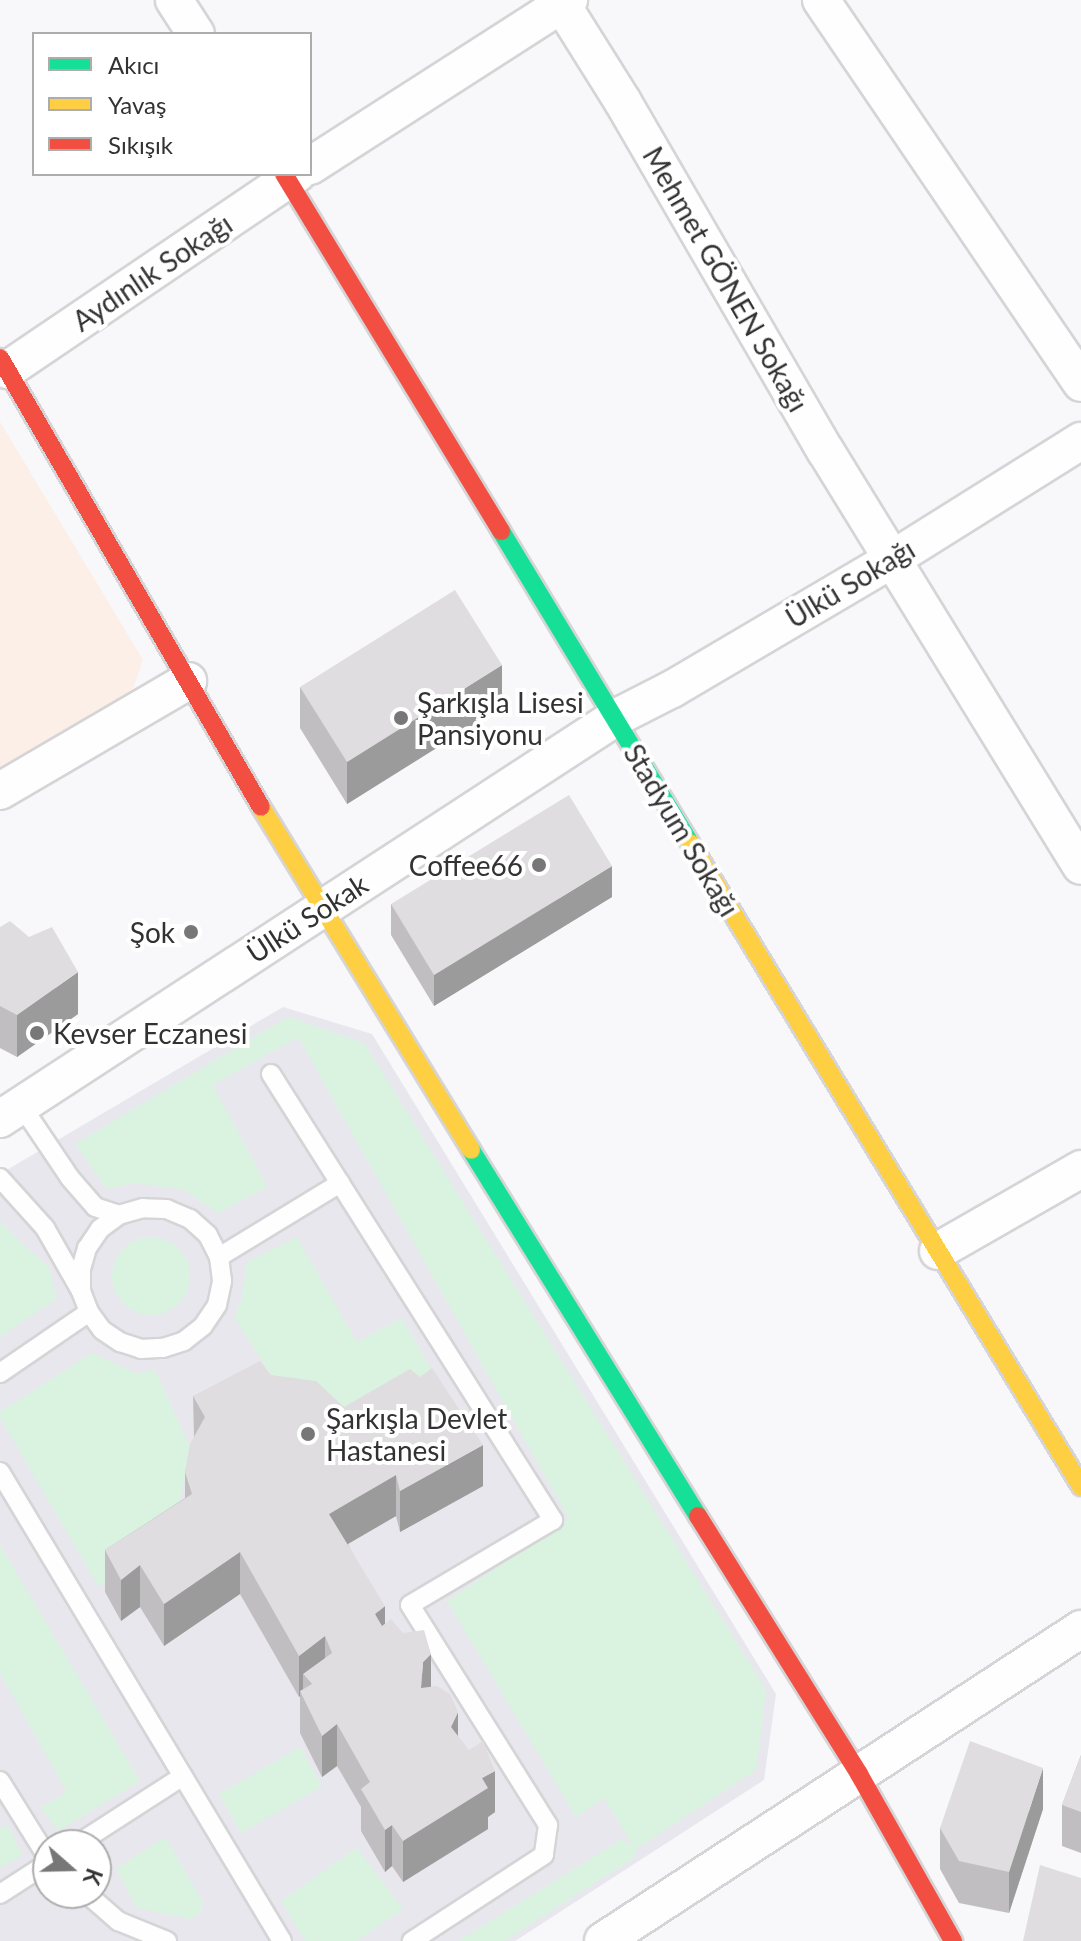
<!DOCTYPE html>
<meta charset="utf-8">
<style>
body{margin:0}
#map{position:relative;width:1081px;height:1941px;overflow:hidden;background:#f8f7f9;font-family:Lato,sans-serif}
div>[style]{position:absolute}
[style*='--x']{left:calc(var(--x)*1px);top:calc(var(--y)*1px);width:calc(var(--w)*1px);rotate:calc(var(--a)*1deg)}
.built>*{inset:0;background:#e8e7ee}
.education>*{inset:0;background:#fbefe8}
.green>*{inset:0;background:#daf3e0}
.round{border-radius:50%}
.roads{filter:drop-shadow(2px 0 #d5d4d6) drop-shadow(-2px 0 #d5d4d6) drop-shadow(0 2px #d5d4d6) drop-shadow(0 -2px #d5d4d6)}
.lane>*{height:18px;margin:-9px;padding:0 9px;transform-origin:9px;border-radius:9px;background:#fefefe}
.street>*{height:36px;margin:-18px;padding:0 18px;transform-origin:18px;border-radius:18px;background:#fefefe}
.fast>*{height:18px;margin:-9px;padding:0 9px;transform-origin:9px;border-radius:9px;background:#16e098}
.slow>*{height:18px;margin:-9px;padding:0 9px;transform-origin:9px;border-radius:9px;background:#ffcf43}
.jam>*{height:18px;margin:-9px;padding:0 9px;transform-origin:9px;border-radius:9px;background:#f24e42}
.wall>*{inset:0;background:#c0bec0}
.shaded-wall>*{inset:0;background:#9c9b9c}
.building>*{inset:0;background:#dfdddf}
.dots>*{width:22px;height:22px;translate:-50% -50%;box-sizing:border-box;border:4px solid #fff;border-radius:50%}
span{translate:-50% -50%;white-space:nowrap;text-align:center;line-height:1.15;-webkit-text-stroke:8px #fff;paint-order:stroke}
.street-label{font-size:28px;color:#323233}
.poi-label{font-size:28px;color:#323233}
.left{translate:0 -50%;text-align:left}
.right{translate:-100% -50%;text-align:right}
.legend{position:absolute;left:32px;top:32px;width:280px;height:144px;box-sizing:border-box;background:#fff;border:2px solid #adadad;margin:0;padding:10px 14px;list-style:none;font-size:24px;color:#323233}
.legend li{display:flex;align-items:center;gap:16px;height:40px}
.legend b{width:40px;border:2px solid #adadad}
.north{position:absolute;left:32px;top:1829px;width:80px;height:80px;box-sizing:border-box;background:#fff;border:2px solid #adadad;border-radius:50%;rotate:110deg;font-size:22px;font-weight:700;line-height:32px;text-align:center;color:#323233}
.north::after{content:'';display:block;margin:auto;width:28px;height:36px;background:#777778;clip-path:polygon(50% 0,100% 100%,50% 72%,0 100%)}
</style>
<div id="map">
<div class="built">
<i style="clip-path:polygon(evenodd,283px 1007px,372px 1034px,776px 1694px,764px 1780px,515px 1941px,0 1941px,0 1174px,283px 1007px,48px 1845px,96px 1845px,96px 1893px,48px 1893px,48px 1845px)"></i>
</div>
<div class="education">
<i style="clip-path:polygon(0 422px,143px 660px,131px 694px,0 774px)"></i>
</div>
<div class="green">
<i style="clip-path:polygon(288px 1017px,364px 1043px,766px 1690px,756px 1770px,636px 1849px,634px 1858px,504px 1941px,458px 1941px,622px 1839px,634px 1847px,604px 1798px,576px 1817px,447px 1601px,569px 1519px,298px 1037px,213px 1085px,267px 1187px,218px 1213px,184px 1190px,135px 1183px,107px 1189px,75px 1144px)"></i>
<i style="clip-path:polygon(0 1222px,50px 1269px,56px 1299px,0 1337px)"></i>
<i style="clip-path:polygon(297px 1237px,357px 1342px,402px 1318px,448px 1398px,374px 1418px,288px 1402px,234px 1317px,241px 1302px,247px 1262px)"></i>
<i class="round" style="left:112px;top:1237px;width:78px;height:78px"></i>
<i style="clip-path:polygon(92px 1353px,136px 1373px,155px 1370px,192px 1451px,177px 1511px,182px 1532px,99px 1587px,0 1418px,0 1412px)"></i>
<i style="clip-path:polygon(0 1545px,140px 1781px,58px 1831px,41px 1807px,67px 1792px,0 1673px)"></i>
<i style="clip-path:polygon(300px 1747px,322px 1786px,241px 1833px,219px 1794px)"></i>
<i style="clip-path:polygon(8px 1825px,22px 1855px,0 1868px,0 1829px)"></i>
<i style="clip-path:polygon(165px 1837px,203px 1902px,200px 1913px,191px 1919px,137px 1908px,116px 1869px)"></i>
<i style="clip-path:polygon(357px 1848px,403px 1909px,357px 1941px,305px 1941px,281px 1901px)"></i>
</div>
<div class="roads">
<div class="lane">
<i style="--x:271;--y:1074;--w:528;--a:57.7"></i>
<i style="--x:553;--y:1520;--w:166;--a:149.3"></i>
<i style="--x:410;--y:1605;--w:260;--a:57.9"></i>
<i style="--x:548;--y:1825;--w:30;--a:98"></i>
<i style="--x:544;--y:1855;--w:158;--a:146.9"></i>
<i style="--x:21;--y:1105;--w:88;--a:56.1"></i>
<i style="--x:70;--y:1178;--w:38;--a:49"></i>
<i style="--x:95;--y:1207;--w:25;--a:18"></i>
<i style="--x:0;--y:1178;--w:67;--a:48"></i>
<i style="--x:45;--y:1228;--w:73;--a:60.3"></i>
<i style="--x:81;--y:1291;--w:22;--a:69"></i>
<i style="--x:89;--y:1312;--w:22;--a:54"></i>
<i style="--x:102;--y:1330;--w:22;--a:34"></i>
<i style="--x:120;--y:1342;--w:22;--a:18"></i>
<i style="--x:141;--y:1349;--w:22;--a:-3"></i>
<i style="--x:163;--y:1348;--w:22;--a:-18"></i>
<i style="--x:184;--y:1341;--w:24;--a:-38"></i>
<i style="--x:203;--y:1326;--w:25;--a:-56"></i>
<i style="--x:217;--y:1305;--w:25;--a:-78"></i>
<i style="--x:222;--y:1281;--w:24;--a:-97"></i>
<i style="--x:219;--y:1257;--w:25;--a:-117"></i>
<i style="--x:208;--y:1235;--w:24;--a:-138"></i>
<i style="--x:190;--y:1219;--w:25;--a:-157"></i>
<i style="--x:167;--y:1209;--w:24;--a:-178"></i>
<i style="--x:143;--y:1208;--w:25;--a:164"></i>
<i style="--x:119;--y:1215;--w:24;--a:144"></i>
<i style="--x:100;--y:1229;--w:23;--a:124"></i>
<i style="--x:87;--y:1248;--w:22;--a:106"></i>
<i style="--x:81;--y:1269;--w:22;--a:90"></i>
<i style="--x:219;--y:1257;--w:142;--a:-31.4"></i>
<i style="--x:0;--y:1373;--w:108;--a:-34.4"></i>
<i style="--x:0;--y:1472;--w:547;--a:58.98"></i>
<i style="--x:0;--y:1781;--w:91;--a:58.1"></i>
<i style="--x:76;--y:1845;--w:127;--a:-32.8"></i>
<i style="--x:86;--y:1893;--w:43;--a:41.2"></i>
<i style="--x:118;--y:1921;--w:53;--a:22.2"></i>
<i style="--x:0;--y:1894;--w:57;--a:-32.9"></i>
</div>
<div class="street">
<i style="--x:174;--y:0;--w:40;--a:57.1"></i>
<i style="--x:559;--y:0;--w:120;--a:57.9"></i>
<i style="--x:623;--y:102;--w:402;--a:59.9"></i>
<i style="--x:825;--y:450;--w:488;--a:58.4"></i>
<i style="--x:821;--y:0;--w:463;--a:55.8"></i>
<i style="--x:310;--y:166;--w:308;--a:-32.7"></i>
<i style="--x:7;--y:370;--w:350;--a:-34.1"></i>
<i style="--x:0;--y:791;--w:218;--a:-30.3"></i>
<i style="--x:0;--y:1119;--w:734;--a:-33.11"></i>
<i style="--x:615;--y:718;--w:64;--a:-27"></i>
<i style="--x:672;--y:689;--w:254;--a:-30.5"></i>
<i style="--x:891;--y:560;--w:224;--a:-32.1"></i>
<i style="--x:938;--y:1251;--w:165;--a:-29.8"></i>
<i style="--x:603;--y:1941;--w:571;--a:-33.13"></i>
</div>
<div class="fast">
<i style="--x:501;--y:531;--w:365;--a:58.8"></i>
<i style="--x:471;--y:1150;--w:431;--a:58.2"></i>
</div>
<div class="slow">
<i style="--x:261;--y:807;--w:402;--a:58.5"></i>
<i style="--x:690;--y:843;--w:753;--a:58.7"></i>
</div>
<div class="jam">
<i style="--x:284;--y:174;--w:418;--a:58.7"></i>
<i style="--x:0;--y:358;--w:519;--a:59.83"></i>
<i style="--x:698;--y:1516;--w:304;--a:58"></i>
<i style="--x:859;--y:1774;--w:192;--a:60.6"></i>
</div>
</div>
<div class="wall">
<i style="clip-path:polygon(300px 687px,502px 707px,347px 804px,300px 728px)"></i>
<i style="clip-path:polygon(612px 897px,434px 1006px,391px 935px,391px 904px)"></i>
<i style="clip-path:polygon(0 927px,78px 1014px,17px 1057px,0 1048px)"></i>
<i style="clip-path:polygon(271px 1375px,344px 1407px,483px 1486px,400px 1532px,396px 1516px,348px 1544px,385px 1623px,431px 1687px,458px 1736px,495px 1812px,488px 1817px,488px 1829px,403px 1882px,392px 1866px,385px 1872px,361px 1831px,361px 1807px,337px 1766px,322px 1777px,300px 1733px,300px 1696px,299px 1697px,240px 1594px,164px 1646px,140px 1607px,121px 1621px,105px 1592px,105px 1550px,185px 1498px,185px 1472px,194px 1438px,193px 1396px)"></i>
<i style="clip-path:polygon(1081px 1755px,1081px 1853px,1062px 1846px,1062px 1805px)"></i>
<i style="clip-path:polygon(1043px 1809px,1009px 1913px,959px 1903px,940px 1869px,940px 1828px)"></i>
</div>
<div class="shaded-wall">
<i style="clip-path:polygon(502px 665px,502px 707px,347px 804px,347px 762px)"></i>
<i style="clip-path:polygon(612px 866px,612px 897px,434px 1006px,434px 975px)"></i>
<i style="clip-path:polygon(78px 972px,78px 1014px,17px 1057px,17px 1015px)"></i>
<i style="clip-path:polygon(483px 1445px,483px 1486px,400px 1532px,400px 1491px)"></i>
<i style="clip-path:polygon(396px 1475px,396px 1516px,329px 1555px,329px 1514px)"></i>
<i style="clip-path:polygon(240px 1552px,240px 1594px,164px 1646px,164px 1604px)"></i>
<i style="clip-path:polygon(140px 1565px,140px 1607px,121px 1621px,121px 1580px)"></i>
<i style="clip-path:polygon(385px 1606px,385px 1647px,375px 1614px)"></i>
<i style="clip-path:polygon(325px 1636px,325px 1677px,312px 1684px,303px 1674px,303px 1694px,300px 1691px,300px 1696px,299px 1697px,299px 1656px)"></i>
<i style="clip-path:polygon(431px 1654px,431px 1695px,421px 1688px,423px 1662px)"></i>
<i style="clip-path:polygon(458px 1712px,458px 1754px,451px 1727px)"></i>
<i style="clip-path:polygon(337px 1724px,337px 1766px,322px 1777px,322px 1736px)"></i>
<i style="clip-path:polygon(1043px 1768px,1043px 1809px,1009px 1913px,1009px 1872px)"></i>
<i style="clip-path:polygon(495px 1771px,495px 1812px,488px 1817px,488px 1829px,403px 1882px,403px 1841px,482px 1778px)"></i>
<i style="clip-path:polygon(392px 1825px,392px 1866px,385px 1872px,385px 1830px)"></i>
</div>
<div class="building">
<i style="clip-path:polygon(455px 590px,502px 665px,347px 762px,300px 687px)"></i>
<i style="clip-path:polygon(569px 795px,612px 866px,434px 975px,391px 904px)"></i>
<i style="clip-path:polygon(10px 921px,29px 937px,52px 927px,78px 972px,17px 1015px,0 1006px,0 927px)"></i>
<i style="clip-path:polygon(260px 1361px,271px 1375px,316px 1381px,344px 1407px,410px 1369px,420px 1377px,432px 1368px,483px 1445px,400px 1491px,396px 1475px,329px 1514px,385px 1606px,375px 1614px,382px 1626px,391px 1619px,403px 1633px,424px 1630px,431px 1654px,423px 1662px,421px 1688px,437px 1686px,450px 1694px,458px 1712px,451px 1727px,469px 1750px,483px 1741px,495px 1771px,482px 1778px,488px 1788px,403px 1841px,392px 1825px,385px 1830px,361px 1789px,370px 1782px,337px 1724px,322px 1736px,300px 1691px,312px 1684px,303px 1674px,332px 1653px,325px 1636px,299px 1656px,240px 1552px,164px 1604px,140px 1565px,121px 1580px,105px 1550px,192px 1494px,185px 1472px,190px 1444px,205px 1417px,193px 1396px)"></i>
<i style="clip-path:polygon(970px 1741px,1043px 1768px,1009px 1872px,959px 1861px,940px 1828px)"></i>
<i style="clip-path:polygon(1081px 1755px,1081px 1812px,1062px 1805px)"></i>
<i style="clip-path:polygon(1040px 1865px,1081px 1878px,1081px 1941px,1023px 1941px)"></i>
</div>
<div class="dots">
<i style="left:401px;top:718px;background:#777778"></i>
<i style="left:539px;top:865px;background:#777778"></i>
<i style="left:191px;top:932px;background:#777778"></i>
<i style="left:37px;top:1033px;background:#777778"></i>
<i style="left:308px;top:1434px;background:#777778"></i>
</div>
<div class="street-label">
<span style="left:152px;top:272px;rotate:-34deg">Aydınlık Sokağı</span>
<span style="left:726px;top:279px;rotate:60deg">Mehmet GÖNEN Sokağı</span>
<span style="left:850px;top:583px;rotate:-31deg">Ülkü Sokağı</span>
<span style="left:682px;top:830px;rotate:59deg">Stadyum Sokağı</span>
<span style="left:307px;top:918px;rotate:-33deg">Ülkü Sokak</span>
</div>
<div class="poi-label">
<span class="left" style="left:417px;top:718px">Şarkışla Lisesi<br>Pansiyonu</span>
<span class="right" style="left:523px;top:865px">Coffee66</span>
<span class="right" style="left:175px;top:932px">Şok</span>
<span class="left" style="left:53px;top:1033px">Kevser Eczanesi</span>
<span class="left" style="left:326px;top:1434px">Şarkışla Devlet<br>Hastanesi</span>
</div>
<ul class="legend">
<li><b style="height:10px;background:#16e098"></b>Akıcı</li>
<li><b style="height:10px;background:#ffcf43"></b>Yavaş</li>
<li><b style="height:10px;background:#f24e42"></b>Sıkışık</li>
</ul>
<div class="north">K</div>
</div>
